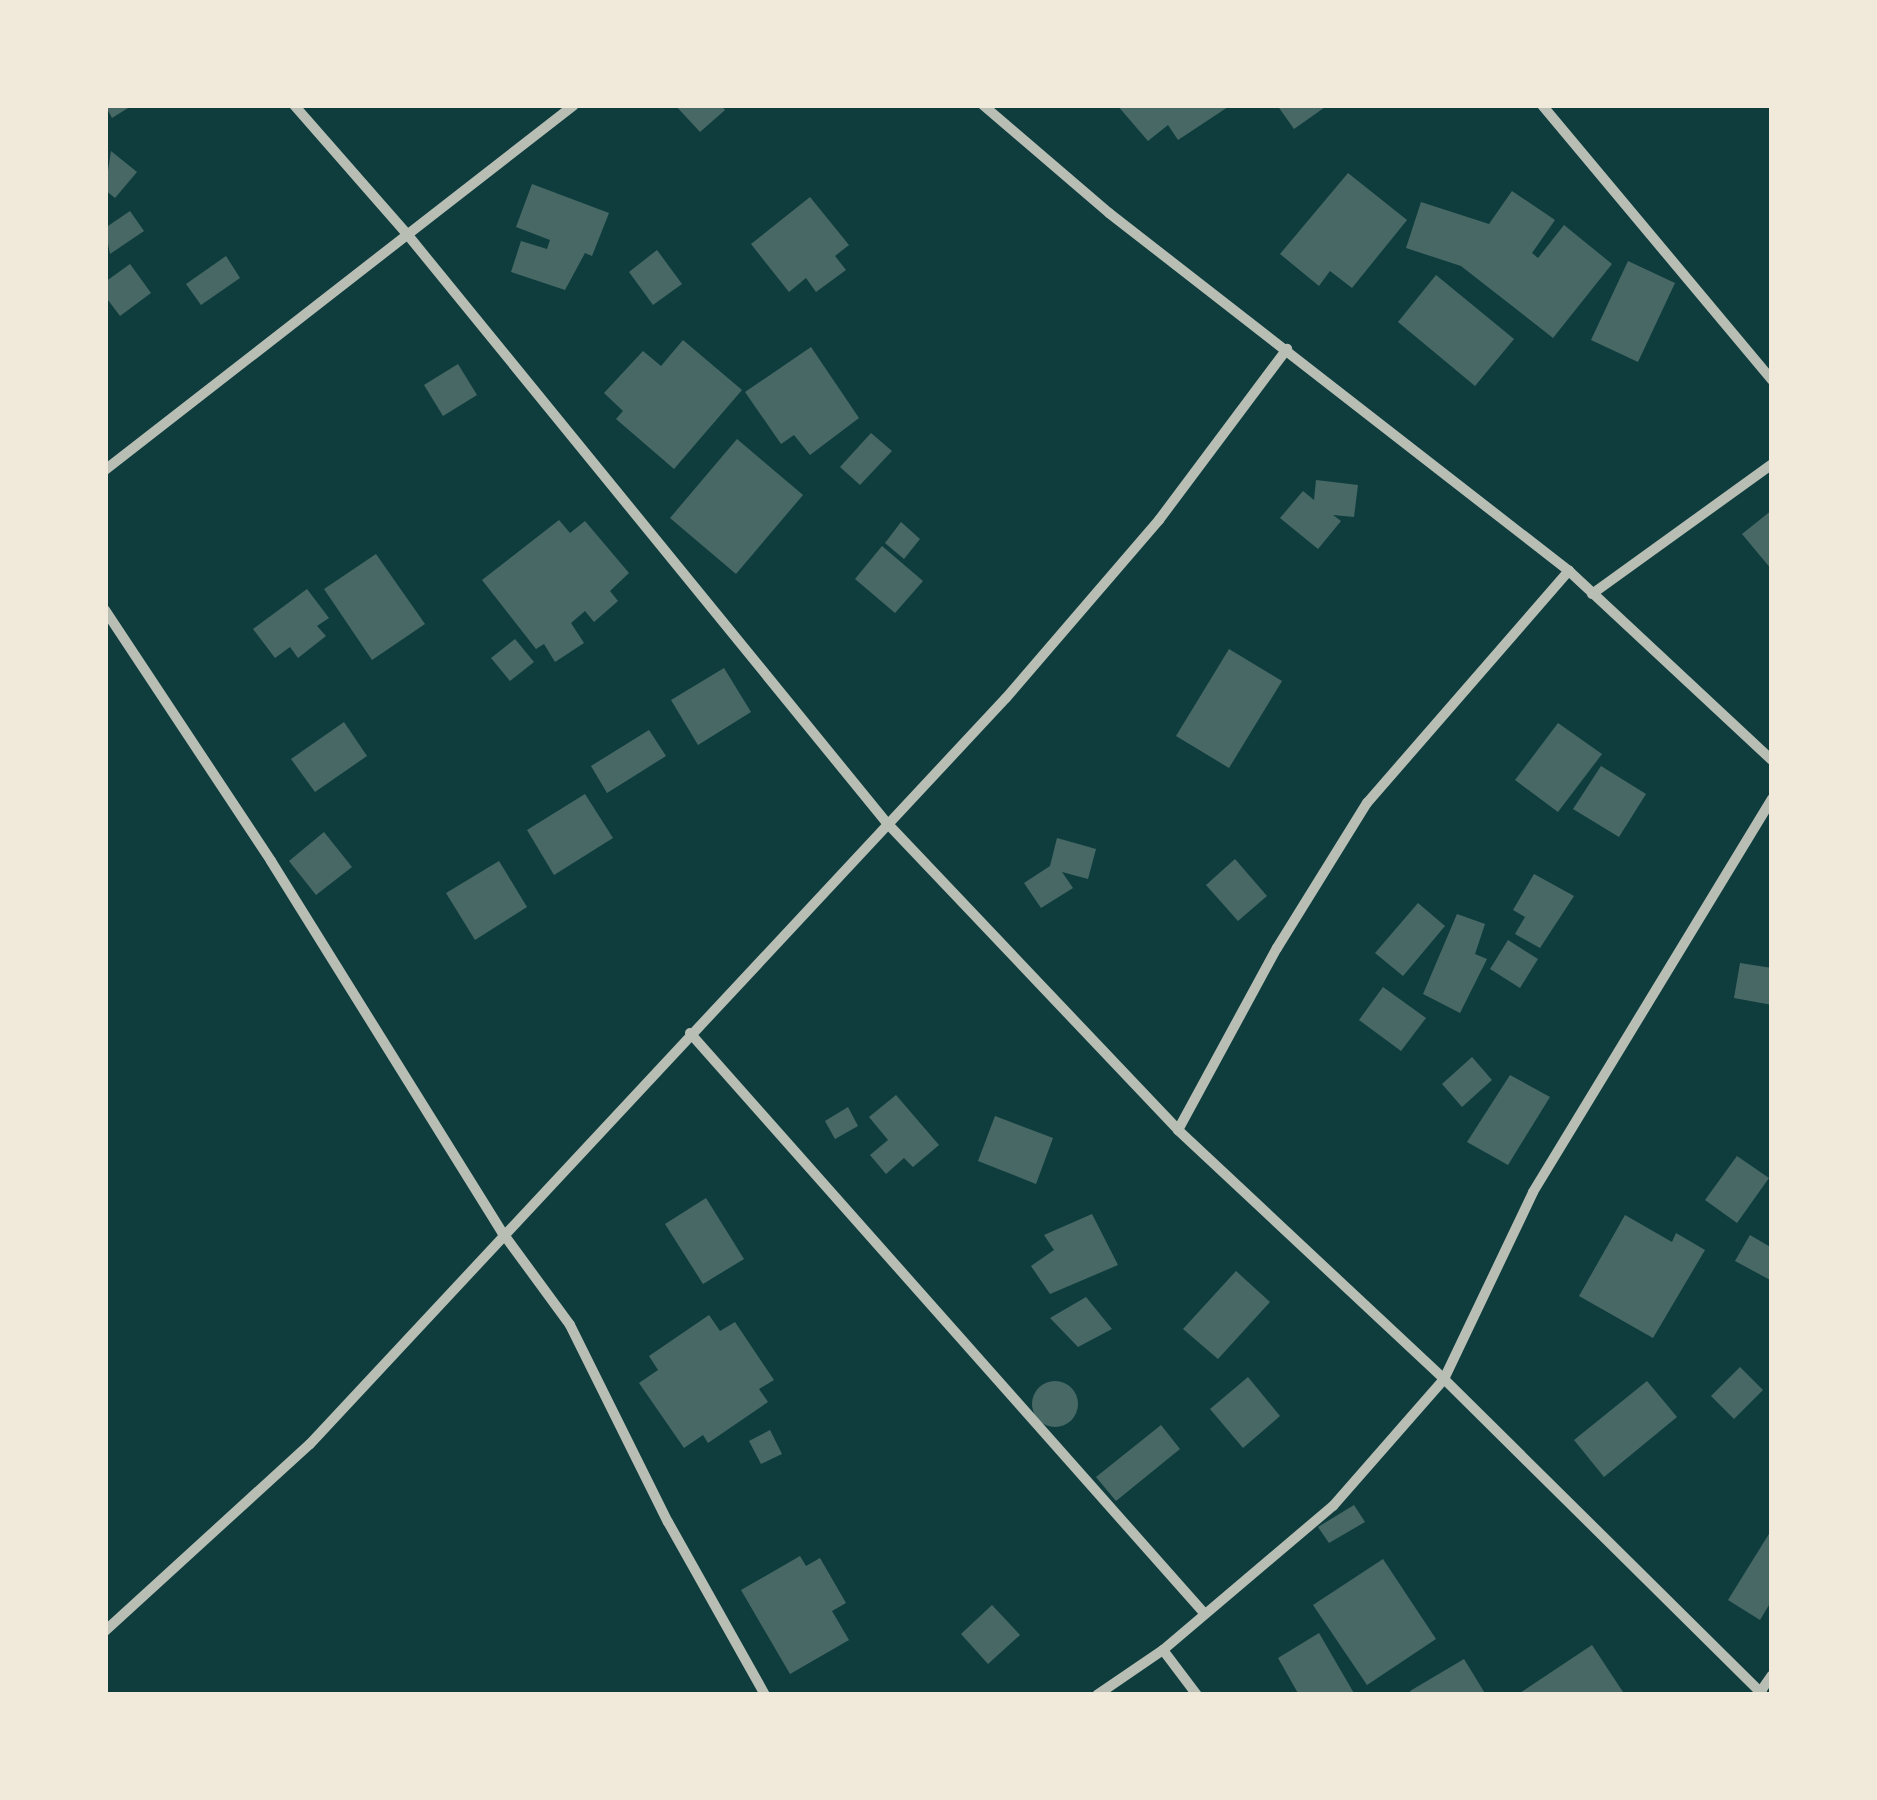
<!DOCTYPE html>
<style>
body{margin:0}
#map{position:relative;width:1877px;height:1800px;overflow:hidden;background:#0f3d3e;font-family:"Fira Sans",sans-serif}
div>[style]{position:absolute}
[style*='--x']{left:calc(var(--x)*1px);top:calc(var(--y)*1px);width:calc(var(--w)*1px);rotate:calc(var(--a)*1deg)}
.building>*{inset:0;background:#486865}
.round{border-radius:50%}
.minor>*{height:10px;margin:-5px;padding:0 5px;transform-origin:5px;border-radius:5px;background:#b8beb3}
span{translate:-50% -50%;white-space:nowrap;text-align:center;line-height:1.15;-webkit-text-stroke:8px #f1e9da;paint-order:stroke}
.frame{position:absolute;inset:0;border:108px solid #f1e9da;pointer-events:none}
</style>
<div id="map">
<div class="building">
<i style="clip-path:polygon(105px 105px,133px 105px,112px 118px)"></i>
<i style="clip-path:polygon(675px 105px,721px 105px,725px 110px,700px 132px)"></i>
<i style="clip-path:polygon(1117px 105px,1231px 105px,1178px 140px,1168px 125px,1148px 141px)"></i>
<i style="clip-path:polygon(1277px 105px,1328px 105px,1294px 129px)"></i>
<i style="clip-path:polygon(111px 151px,137px 172px,115px 198px,105px 190px)"></i>
<i style="clip-path:polygon(1348px 173px,1407px 220px,1352px 288px,1330px 271px,1319px 286px,1280px 254px)"></i>
<i style="clip-path:polygon(532px 184px,609px 213px,592px 256px,585px 253px,565px 290px,511px 272px,521px 241px,547px 249px,550px 240px,516px 227px)"></i>
<i style="clip-path:polygon(1512px 191px,1555px 220px,1532px 253px,1538px 258px,1564px 225px,1612px 264px,1553px 338px,1461px 266px,1406px 248px,1421px 202px,1489px 224px)"></i>
<i style="clip-path:polygon(810px 197px,849px 245px,835px 256px,846px 270px,816px 292px,806px 278px,789px 292px,751px 244px)"></i>
<i style="clip-path:polygon(130px 211px,144px 231px,110px 254px,105px 228px)"></i>
<i style="clip-path:polygon(657px 250px,682px 284px,653px 305px,629px 272px)"></i>
<i style="clip-path:polygon(226px 256px,240px 278px,201px 305px,186px 284px)"></i>
<i style="clip-path:polygon(1628px 261px,1675px 283px,1638px 362px,1591px 340px)"></i>
<i style="clip-path:polygon(130px 264px,151px 293px,120px 316px,105px 296px,105px 282px)"></i>
<i style="clip-path:polygon(1436px 275px,1514px 339px,1475px 386px,1398px 322px)"></i>
<i style="clip-path:polygon(683px 340px,742px 390px,674px 469px,616px 419px,623px 411px,604px 393px,643px 351px,661px 366px)"></i>
<i style="clip-path:polygon(811px 347px,859px 418px,810px 455px,794px 435px,781px 444px,745px 392px)"></i>
<i style="clip-path:polygon(458px 364px,477px 395px,443px 416px,424px 385px)"></i>
<i style="clip-path:polygon(871px 433px,892px 451px,860px 485px,840px 467px)"></i>
<i style="clip-path:polygon(737px 439px,803px 495px,736px 574px,670px 518px)"></i>
<i style="clip-path:polygon(1316px 480px,1358px 485px,1354px 517px,1333px 515px,1341px 521px,1318px 549px,1280px 518px,1303px 491px,1314px 500px)"></i>
<i style="clip-path:polygon(1772px 510px,1772px 570px,1742px 534px)"></i>
<i style="clip-path:polygon(559px 520px,570px 533px,585px 521px,629px 573px,610px 591px,618px 601px,594px 622px,585px 611px,571px 623px,584px 643px,555px 662px,544px 644px,536px 649px,482px 580px)"></i>
<i style="clip-path:polygon(901px 522px,920px 539px,904px 559px,885px 543px)"></i>
<i style="clip-path:polygon(882px 546px,923px 581px,895px 613px,855px 579px)"></i>
<i style="clip-path:polygon(376px 554px,425px 624px,372px 660px,324px 589px)"></i>
<i style="clip-path:polygon(307px 589px,329px 618px,317px 626px,326px 636px,298px 658px,290px 647px,275px 658px,253px 629px)"></i>
<i style="clip-path:polygon(515px 639px,534px 662px,510px 681px,491px 658px)"></i>
<i style="clip-path:polygon(1229px 649px,1282px 681px,1229px 768px,1176px 736px)"></i>
<i style="clip-path:polygon(724px 668px,751px 712px,698px 745px,671px 700px)"></i>
<i style="clip-path:polygon(344px 722px,367px 756px,315px 792px,291px 759px)"></i>
<i style="clip-path:polygon(1558px 723px,1602px 754px,1558px 812px,1515px 780px)"></i>
<i style="clip-path:polygon(649px 730px,666px 756px,607px 793px,591px 766px)"></i>
<i style="clip-path:polygon(1601px 766px,1646px 794px,1619px 837px,1573px 809px)"></i>
<i style="clip-path:polygon(585px 794px,613px 838px,554px 875px,527px 830px)"></i>
<i style="clip-path:polygon(324px 832px,352px 867px,316px 895px,289px 861px)"></i>
<i style="clip-path:polygon(1057px 838px,1096px 849px,1088px 879px,1062px 872px,1073px 888px,1041px 908px,1024px 883px,1050px 866px)"></i>
<i style="clip-path:polygon(1235px 859px,1267px 896px,1238px 921px,1206px 885px)"></i>
<i style="clip-path:polygon(499px 861px,527px 907px,475px 940px,446px 893px)"></i>
<i style="clip-path:polygon(1534px 874px,1574px 896px,1540px 948px,1515px 934px,1525px 917px,1513px 910px)"></i>
<i style="clip-path:polygon(1418px 903px,1445px 926px,1403px 976px,1375px 953px)"></i>
<i style="clip-path:polygon(1457px 914px,1485px 924px,1475px 954px,1487px 959px,1460px 1013px,1423px 994px)"></i>
<i style="clip-path:polygon(1508px 940px,1538px 959px,1520px 988px,1490px 969px)"></i>
<i style="clip-path:polygon(1740px 963px,1772px 968px,1772px 1005px,1734px 998px)"></i>
<i style="clip-path:polygon(1383px 987px,1426px 1018px,1401px 1051px,1359px 1020px)"></i>
<i style="clip-path:polygon(1472px 1057px,1492px 1080px,1462px 1107px,1442px 1084px)"></i>
<i style="clip-path:polygon(1510px 1075px,1550px 1097px,1508px 1165px,1467px 1142px)"></i>
<i style="clip-path:polygon(896px 1095px,939px 1145px,913px 1167px,904px 1158px,886px 1174px,870px 1155px,888px 1140px,869px 1117px)"></i>
<i style="clip-path:polygon(848px 1107px,858px 1126px,835px 1139px,825px 1121px)"></i>
<i style="clip-path:polygon(995px 1116px,1053px 1138px,1036px 1184px,978px 1161px)"></i>
<i style="clip-path:polygon(1737px 1156px,1769px 1178px,1737px 1223px,1705px 1200px)"></i>
<i style="clip-path:polygon(706px 1198px,744px 1259px,703px 1284px,665px 1224px)"></i>
<i style="clip-path:polygon(1092px 1214px,1118px 1265px,1050px 1294px,1031px 1266px,1054px 1250px,1044px 1235px)"></i>
<i style="clip-path:polygon(1625px 1215px,1672px 1242px,1676px 1233px,1705px 1250px,1653px 1338px,1579px 1296px)"></i>
<i style="clip-path:polygon(1750px 1235px,1772px 1248px,1772px 1281px,1735px 1261px)"></i>
<i style="clip-path:polygon(1236px 1271px,1270px 1302px,1218px 1359px,1183px 1329px)"></i>
<i style="clip-path:polygon(1086px 1297px,1112px 1329px,1078px 1347px,1050px 1318px)"></i>
<i style="clip-path:polygon(709px 1315px,720px 1331px,735px 1322px,774px 1380px,759px 1389px,768px 1402px,708px 1443px,703px 1435px,684px 1448px,639px 1383px,658px 1370px,649px 1356px)"></i>
<i style="clip-path:polygon(1740px 1367px,1763px 1390px,1734px 1419px,1711px 1396px)"></i>
<i style="clip-path:polygon(1248px 1377px,1280px 1416px,1243px 1448px,1210px 1409px)"></i>
<i style="clip-path:polygon(1647px 1381px,1677px 1417px,1604px 1477px,1574px 1440px)"></i>
<i class="round" style="left:1032px;top:1381px;width:46px;height:46px"></i>
<i style="clip-path:polygon(1161px 1425px,1180px 1449px,1116px 1501px,1096px 1477px)"></i>
<i style="clip-path:polygon(770px 1430px,782px 1454px,761px 1464px,749px 1441px)"></i>
<i style="clip-path:polygon(1354px 1505px,1365px 1522px,1329px 1543px,1318px 1527px)"></i>
<i style="clip-path:polygon(1772px 1529px,1772px 1600px,1760px 1620px,1728px 1600px)"></i>
<i style="clip-path:polygon(800px 1556px,806px 1566px,820px 1558px,846px 1603px,832px 1611px,849px 1640px,790px 1674px,741px 1590px)"></i>
<i style="clip-path:polygon(1383px 1559px,1436px 1639px,1367px 1685px,1313px 1605px)"></i>
<i style="clip-path:polygon(992px 1605px,1020px 1635px,988px 1664px,961px 1634px)"></i>
<i style="clip-path:polygon(1319px 1633px,1355px 1695px,1299px 1695px,1278px 1658px)"></i>
<i style="clip-path:polygon(1592px 1645px,1625px 1695px,1517px 1695px)"></i>
<i style="clip-path:polygon(1464px 1659px,1486px 1695px,1413px 1695px,1410px 1691px)"></i>
</div>
<div class="minor">
<i style="--x:294;--y:105;--w:171;--a:48.8"></i>
<i style="--x:407;--y:234;--w:758;--a:50.83"></i>
<i style="--x:886;--y:822;--w:424;--a:46.5"></i>
<i style="--x:1178;--y:1130;--w:364;--a:43.1"></i>
<i style="--x:1444;--y:1379;--w:449;--a:44.7"></i>
<i style="--x:983;--y:105;--w:166;--a:40.6"></i>
<i style="--x:1109;--y:213;--w:583;--a:37.89"></i>
<i style="--x:1569;--y:571;--w:277;--a:43"></i>
<i style="--x:1542;--y:105;--w:359;--a:50.1"></i>
<i style="--x:105;--y:470;--w:594;--a:-37.89"></i>
<i style="--x:1592;--y:594;--w:222;--a:-35.8"></i>
<i style="--x:105;--y:610;--w:301;--a:56.5"></i>
<i style="--x:271;--y:861;--w:437;--a:58.1"></i>
<i style="--x:502;--y:1232;--w:115;--a:53.8"></i>
<i style="--x:570;--y:1325;--w:220;--a:63.6"></i>
<i style="--x:668;--y:1522;--w:198;--a:60.7"></i>
<i style="--x:690;--y:1033;--w:775;--a:48.45"></i>
<i style="--x:1178;--y:1130;--w:207;--a:-61.5"></i>
<i style="--x:1277;--y:948;--w:171;--a:-58.2"></i>
<i style="--x:1367;--y:803;--w:308;--a:-49"></i>
<i style="--x:105;--y:1631;--w:277;--a:-42.4"></i>
<i style="--x:310;--y:1444;--w:1020;--a:-46.99"></i>
<i style="--x:1006;--y:698;--w:235;--a:-49.3"></i>
<i style="--x:1159;--y:520;--w:214;--a:-53.2"></i>
<i style="--x:1163;--y:1650;--w:56;--a:52.9"></i>
<i style="--x:1097;--y:1695;--w:80;--a:-34.3"></i>
<i style="--x:1163;--y:1650;--w:223;--a:-40.3"></i>
<i style="--x:1333;--y:1506;--w:169;--a:-48.8"></i>
<i style="--x:1444;--y:1379;--w:207;--a:-64.5"></i>
<i style="--x:1533;--y:1192;--w:460;--a:-58.7"></i>
<i style="--x:1758;--y:1695;--w:24;--a:-55"></i>
</div>
<div class="frame"></div>
</div>
